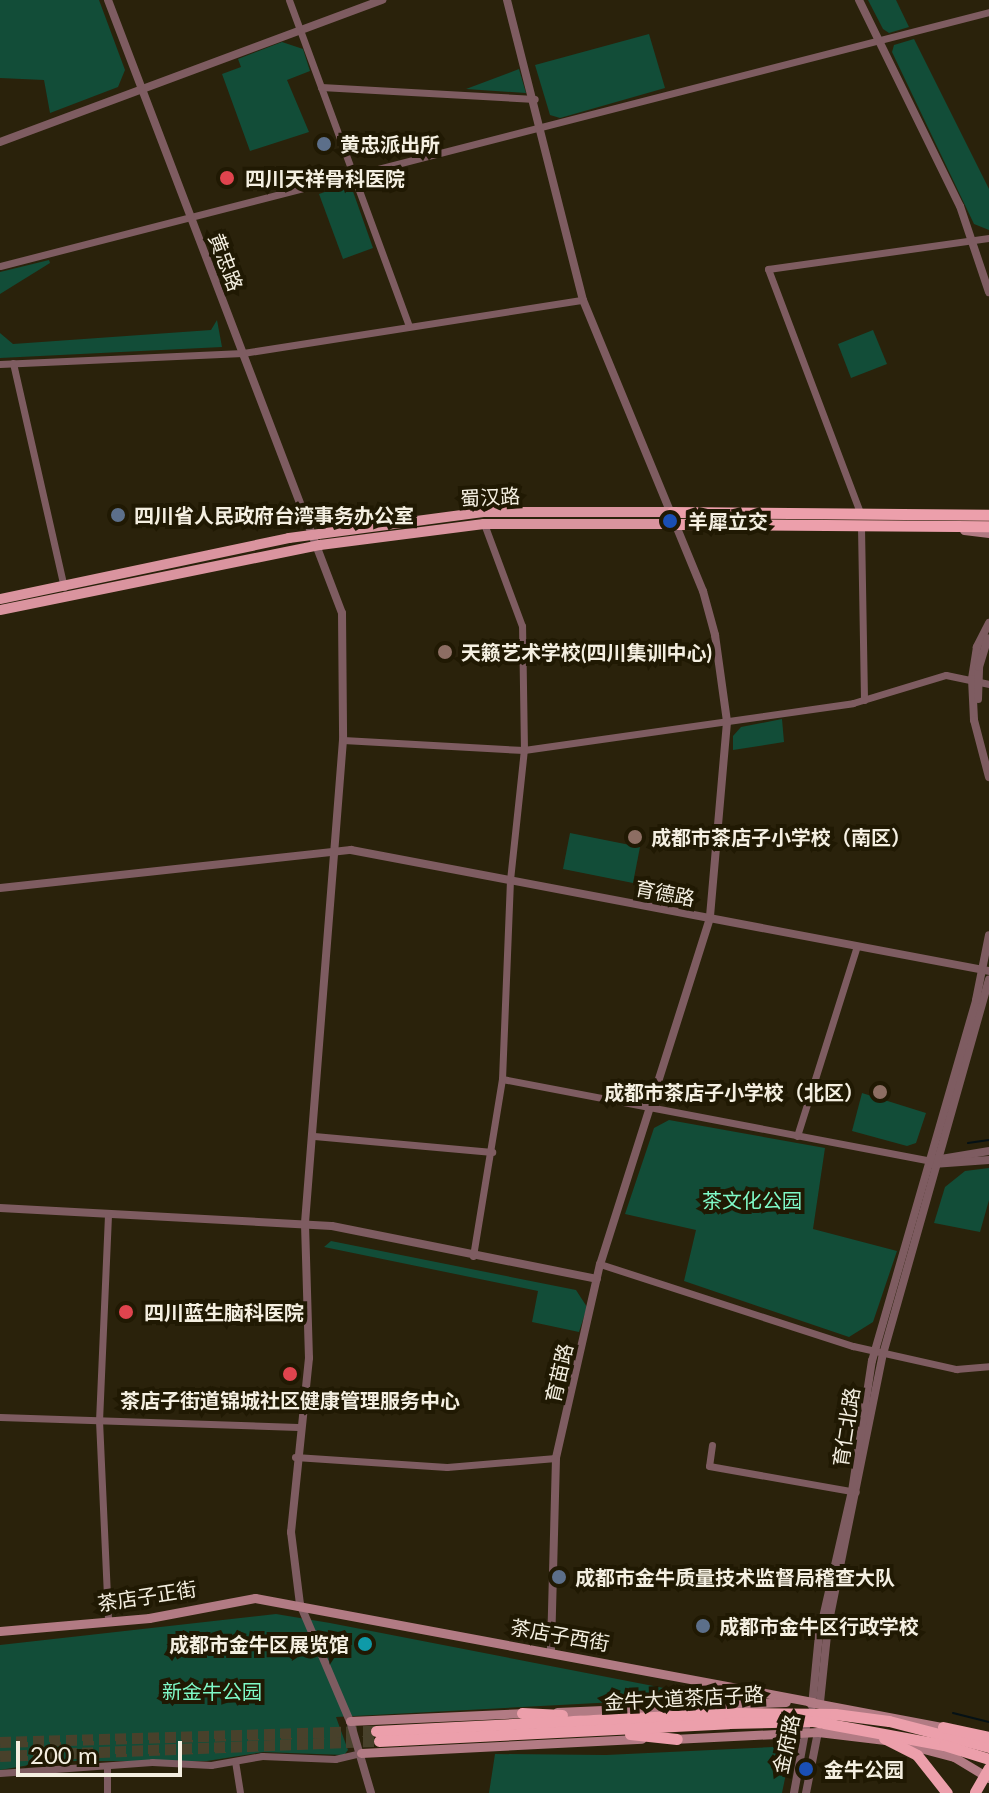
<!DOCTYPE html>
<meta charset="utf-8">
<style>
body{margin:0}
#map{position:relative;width:989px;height:1793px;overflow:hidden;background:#2a220b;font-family:Lato,"Noto Sans SC",sans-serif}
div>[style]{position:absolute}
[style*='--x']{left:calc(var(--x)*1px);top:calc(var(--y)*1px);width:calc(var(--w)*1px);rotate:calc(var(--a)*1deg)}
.green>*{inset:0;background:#124d38}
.stream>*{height:2px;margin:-1px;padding:0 1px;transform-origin:1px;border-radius:1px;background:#051115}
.trunk-tunnel>*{height:11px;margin-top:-5.5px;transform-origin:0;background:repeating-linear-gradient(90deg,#48412b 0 11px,transparent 0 16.5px)}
.minor>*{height:7px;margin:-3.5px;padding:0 3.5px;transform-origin:3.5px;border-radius:3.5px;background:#7e5c61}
.tertiary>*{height:8px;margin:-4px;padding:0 4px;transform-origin:4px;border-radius:4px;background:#7e5c61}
.secondary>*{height:9px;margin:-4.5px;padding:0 4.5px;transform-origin:4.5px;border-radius:4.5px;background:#b27b84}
.primary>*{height:10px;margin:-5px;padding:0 5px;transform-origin:5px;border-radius:5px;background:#da949f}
.trunk>*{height:11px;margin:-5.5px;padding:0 5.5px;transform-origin:5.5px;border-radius:5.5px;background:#ec9fab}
.trunk-bridge>*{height:11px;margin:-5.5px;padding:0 5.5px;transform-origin:5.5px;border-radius:5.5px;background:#ec9fab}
.dots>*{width:22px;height:22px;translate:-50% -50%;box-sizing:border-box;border:4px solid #201903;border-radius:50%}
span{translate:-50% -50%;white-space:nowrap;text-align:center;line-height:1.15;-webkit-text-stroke:8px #201903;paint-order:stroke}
.poi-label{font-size:20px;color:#f4efe1;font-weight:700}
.left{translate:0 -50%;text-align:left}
.right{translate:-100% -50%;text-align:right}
.street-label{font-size:20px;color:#f4efe1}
.park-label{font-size:20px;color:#7ff9c7}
.scale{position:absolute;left:16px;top:1741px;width:166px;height:36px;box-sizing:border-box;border:4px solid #f4efe1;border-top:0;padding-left:10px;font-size:24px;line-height:28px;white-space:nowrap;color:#f4efe1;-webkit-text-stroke:6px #201903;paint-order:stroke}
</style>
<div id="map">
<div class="green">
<i style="clip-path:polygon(0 0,99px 0,125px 70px,118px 87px,50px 113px,44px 80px,0 78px)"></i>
<i style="clip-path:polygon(868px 0,896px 0,909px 27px,889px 33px,883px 29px)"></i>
<i style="clip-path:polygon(649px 34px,665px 88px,560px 118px,550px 115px,535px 65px)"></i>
<i style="clip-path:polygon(914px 39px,989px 189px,989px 230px,974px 224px,892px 52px,894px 45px)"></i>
<i style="clip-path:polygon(282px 42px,303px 49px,310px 71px,287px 80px,309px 132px,250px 151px,222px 74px,241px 67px,238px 59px)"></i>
<i style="clip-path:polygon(519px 69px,526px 93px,466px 89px)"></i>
<i style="clip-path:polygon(350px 183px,373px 248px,343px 259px,319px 194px)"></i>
<i style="clip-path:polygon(49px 260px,50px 263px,0 294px,0 272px)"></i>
<i style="clip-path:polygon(217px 320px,222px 347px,0 358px,0 333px,13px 344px,211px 330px)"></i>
<i style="clip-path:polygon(873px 330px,887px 364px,851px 378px,838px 344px)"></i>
<i style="clip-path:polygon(782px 719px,784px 742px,733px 750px,733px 736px,741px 727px)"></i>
<i style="clip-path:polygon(570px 833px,640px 847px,633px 883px,563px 869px)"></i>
<i style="clip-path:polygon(862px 1093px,926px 1113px,916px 1143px,907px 1146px,852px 1131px)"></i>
<i style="clip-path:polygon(669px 1120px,825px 1148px,813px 1229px,897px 1251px,873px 1322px,849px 1337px,684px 1281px,696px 1230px,625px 1214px,654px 1128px)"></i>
<i style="clip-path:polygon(989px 1168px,989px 1200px,980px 1232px,934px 1223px,945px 1187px,965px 1171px)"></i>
<i style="clip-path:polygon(331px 1241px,576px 1290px,587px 1307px,579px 1332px,532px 1322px,538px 1291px,324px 1247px)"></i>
<i style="clip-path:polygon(276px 1614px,330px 1623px,710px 1697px,336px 1717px,348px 1750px,344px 1755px,263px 1752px,207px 1761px,53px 1761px,0 1770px,0 1645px)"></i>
<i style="clip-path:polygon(773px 1747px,789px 1759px,782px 1793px,489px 1793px,495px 1754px,606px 1755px)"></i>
</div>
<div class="stream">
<i style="--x:968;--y:1143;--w:21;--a:-8"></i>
<i style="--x:953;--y:1713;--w:37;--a:14"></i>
</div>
<div class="trunk-tunnel">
<i style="--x:0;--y:1742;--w:376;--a:-1.7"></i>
<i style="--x:0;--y:1756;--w:379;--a:-2.3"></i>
</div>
<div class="minor">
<i style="--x:289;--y:0;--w:347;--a:69.8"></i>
<i style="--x:321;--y:87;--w:214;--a:3.2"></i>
<i style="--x:0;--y:266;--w:1021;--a:-14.4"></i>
<i style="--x:13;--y:363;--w:230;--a:77.2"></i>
<i style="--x:0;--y:364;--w:243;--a:-2.6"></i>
<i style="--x:243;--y:353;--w:344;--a:-8.9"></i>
<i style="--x:861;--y:515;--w:263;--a:-110.7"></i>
<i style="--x:768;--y:269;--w:223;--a:-8"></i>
<i style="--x:861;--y:527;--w:173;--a:89"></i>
<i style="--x:343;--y:740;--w:181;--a:3.2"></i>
<i style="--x:524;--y:750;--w:332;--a:-8.1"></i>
<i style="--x:853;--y:703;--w:97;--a:-16.8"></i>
<i style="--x:946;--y:675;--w:44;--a:11.8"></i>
<i style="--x:502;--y:1079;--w:436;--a:10.8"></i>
<i style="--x:314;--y:1136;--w:179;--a:5.1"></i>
<i style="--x:797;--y:1136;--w:199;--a:-72.5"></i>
<i style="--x:108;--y:1215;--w:205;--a:92.5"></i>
<i style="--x:99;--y:1420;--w:202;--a:87.4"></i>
<i style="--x:473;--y:1256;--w:179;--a:-80.7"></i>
<i style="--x:502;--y:1079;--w:199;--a:-87.7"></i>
<i style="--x:510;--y:880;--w:131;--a:-83.9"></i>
<i style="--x:524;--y:750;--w:124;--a:-90.9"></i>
<i style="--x:522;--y:626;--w:109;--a:-110.4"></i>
<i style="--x:600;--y:1264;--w:266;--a:18"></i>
<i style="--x:853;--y:1346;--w:106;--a:12.6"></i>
<i style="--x:956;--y:1369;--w:33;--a:-5"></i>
<i style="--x:0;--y:1417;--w:298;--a:1.9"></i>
<i style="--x:712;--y:1445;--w:21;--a:98"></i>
<i style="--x:709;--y:1466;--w:149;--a:10"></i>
<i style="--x:295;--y:1457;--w:152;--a:3.8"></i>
<i style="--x:447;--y:1467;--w:109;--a:-4.7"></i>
<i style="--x:235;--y:1761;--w:32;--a:81"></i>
<i style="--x:0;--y:1773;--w:152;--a:-4.1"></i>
<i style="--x:152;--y:1762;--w:59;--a:2.9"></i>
<i style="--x:211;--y:1765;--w:52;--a:-10"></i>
<i style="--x:262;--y:1756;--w:73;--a:2.4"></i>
<i style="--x:335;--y:1759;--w:27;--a:-13"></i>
<i style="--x:107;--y:1793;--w:25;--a:-90"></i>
</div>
<div class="tertiary">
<i style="--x:108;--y:0;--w:656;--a:69.11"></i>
<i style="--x:342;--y:613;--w:127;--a:89.5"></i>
<i style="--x:343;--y:740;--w:485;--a:94.5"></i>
<i style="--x:305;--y:1224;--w:134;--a:88.3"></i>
<i style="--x:309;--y:1358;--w:175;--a:95.9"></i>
<i style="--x:291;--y:1532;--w:73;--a:82.9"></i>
<i style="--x:300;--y:1604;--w:127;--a:66.9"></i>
<i style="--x:350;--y:1721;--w:75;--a:73.7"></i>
<i style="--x:507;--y:0;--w:309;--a:75.8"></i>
<i style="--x:583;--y:300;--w:315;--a:67.6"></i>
<i style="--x:703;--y:591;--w:46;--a:74.7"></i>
<i style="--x:715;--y:635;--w:88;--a:82.1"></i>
<i style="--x:727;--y:722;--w:197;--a:95"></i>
<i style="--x:710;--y:918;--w:363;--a:107.6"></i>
<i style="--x:600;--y:1264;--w:199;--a:102.8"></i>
<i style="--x:556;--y:1458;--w:193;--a:91.5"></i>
<i style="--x:859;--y:0;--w:229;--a:63.9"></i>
<i style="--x:960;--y:206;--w:91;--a:71.4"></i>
<i style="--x:0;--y:142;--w:408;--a:-20.4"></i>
<i style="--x:989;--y:623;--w:27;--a:117"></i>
<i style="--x:977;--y:647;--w:32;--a:99"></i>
<i style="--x:972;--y:679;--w:41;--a:87.2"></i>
<i style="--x:974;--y:720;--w:59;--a:75.3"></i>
<i style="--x:978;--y:699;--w:32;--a:-88"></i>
<i style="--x:979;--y:667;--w:30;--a:-73"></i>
<i style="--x:0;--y:888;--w:353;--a:-6.2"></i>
<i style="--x:351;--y:850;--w:649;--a:10.74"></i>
<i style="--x:935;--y:1160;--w:55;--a:-9.5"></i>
<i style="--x:933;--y:1164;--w:56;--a:-4.1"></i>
<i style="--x:0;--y:1208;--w:332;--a:3.1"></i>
<i style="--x:332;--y:1226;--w:270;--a:11.3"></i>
<i style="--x:820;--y:1702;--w:76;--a:-84"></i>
<i style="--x:828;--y:1626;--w:278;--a:-78.6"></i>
<i style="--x:883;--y:1354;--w:389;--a:-74.2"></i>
<i style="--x:812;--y:1706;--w:71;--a:-84.4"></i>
<i style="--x:819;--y:1635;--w:148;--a:-77.1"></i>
<i style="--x:852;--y:1491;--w:132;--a:-81.3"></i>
<i style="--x:872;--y:1361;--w:376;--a:-73.9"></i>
<i style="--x:976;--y:1000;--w:66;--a:-78.7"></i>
<i style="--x:794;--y:1793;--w:67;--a:-79.7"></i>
<i style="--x:806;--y:1793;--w:62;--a:-78.9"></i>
</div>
<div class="secondary">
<i style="--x:964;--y:530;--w:25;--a:7"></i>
<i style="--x:0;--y:1631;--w:150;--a:-5"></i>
<i style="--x:149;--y:1618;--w:108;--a:-10.7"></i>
<i style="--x:255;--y:1598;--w:568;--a:10.56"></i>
<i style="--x:809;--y:1702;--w:140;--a:10.7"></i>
<i style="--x:557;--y:1712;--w:229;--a:-2.5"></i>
<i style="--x:350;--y:1721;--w:176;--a:-2.6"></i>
<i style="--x:673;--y:1739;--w:145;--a:-2.8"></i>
<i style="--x:818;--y:1732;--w:76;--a:6.8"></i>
<i style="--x:893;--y:1741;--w:63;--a:14.7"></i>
<i style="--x:954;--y:1757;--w:41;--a:31"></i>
<i style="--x:361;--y:1753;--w:281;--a:-2.9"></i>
</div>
<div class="primary">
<i style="--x:0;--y:599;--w:295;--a:-11.9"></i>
<i style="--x:289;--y:538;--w:196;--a:-7.6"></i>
<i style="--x:483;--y:512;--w:189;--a:0"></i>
<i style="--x:0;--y:610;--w:327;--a:-11.5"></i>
<i style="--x:320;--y:545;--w:165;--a:-7.3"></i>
<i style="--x:484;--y:524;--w:192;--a:0"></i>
</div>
<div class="trunk">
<i style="--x:672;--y:512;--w:317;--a:0.5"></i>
<i style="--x:676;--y:524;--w:313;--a:0.4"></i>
<i style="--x:522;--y:1713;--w:40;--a:2.9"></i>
<i style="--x:376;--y:1731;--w:353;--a:-2.9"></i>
<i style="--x:630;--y:1734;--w:47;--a:6.1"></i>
<i style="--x:379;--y:1741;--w:350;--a:-2.9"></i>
</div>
<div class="trunk-bridge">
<i style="--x:729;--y:1713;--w:106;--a:0.5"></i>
<i style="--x:835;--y:1714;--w:54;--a:7.4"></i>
<i style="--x:889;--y:1721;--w:103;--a:14.6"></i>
<i style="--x:729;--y:1723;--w:84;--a:-1.4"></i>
<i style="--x:813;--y:1721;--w:133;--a:10.4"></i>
<i style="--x:944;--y:1745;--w:47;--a:17.3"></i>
<i style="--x:943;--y:1727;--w:47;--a:12.3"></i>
<i style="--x:884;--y:1738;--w:37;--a:27"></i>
<i style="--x:917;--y:1755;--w:48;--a:51.7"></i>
<i style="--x:975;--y:1792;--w:28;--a:-60"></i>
</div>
<div class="dots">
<i style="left:324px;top:144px;background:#5c6f8a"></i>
<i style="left:227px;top:178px;background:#e0444e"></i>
<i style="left:118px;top:515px;background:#5c6f8a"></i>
<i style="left:670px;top:521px;background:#1a4fb4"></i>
<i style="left:445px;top:652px;background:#8d6e63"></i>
<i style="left:635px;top:837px;background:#8d6e63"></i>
<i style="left:880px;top:1092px;background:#8d6e63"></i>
<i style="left:126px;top:1312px;background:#e0444e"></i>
<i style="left:290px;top:1374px;background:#e0444e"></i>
<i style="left:559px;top:1577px;background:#5c6f8a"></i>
<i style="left:703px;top:1626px;background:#5c6f8a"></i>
<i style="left:365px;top:1644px;background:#0f9aa8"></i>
<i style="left:806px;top:1769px;background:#1a4fb4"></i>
</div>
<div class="poi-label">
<span class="left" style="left:340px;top:144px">黄忠派出所</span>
<span class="left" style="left:245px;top:178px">四川天祥骨科医院</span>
<span class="left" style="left:134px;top:515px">四川省人民政府台湾事务办公室</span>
<span class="left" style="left:688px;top:521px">羊犀立交</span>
<span class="left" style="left:461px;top:652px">天籁艺术学校(四川集训中心)</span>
<span class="left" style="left:651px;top:837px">成都市茶店子小学校（南区）</span>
<span class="right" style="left:864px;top:1092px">成都市茶店子小学校（北区）</span>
<span class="left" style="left:144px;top:1312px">四川蓝生脑科医院</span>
<span style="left:290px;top:1400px">茶店子街道锦城社区健康管理服务中心</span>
<span class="left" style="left:575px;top:1577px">成都市金牛质量技术监督局稽查大队</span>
<span class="left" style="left:719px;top:1626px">成都市金牛区行政学校</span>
<span class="right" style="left:349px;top:1644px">成都市金牛区展览馆</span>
<span class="left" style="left:824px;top:1769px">金牛公园</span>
</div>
<div class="street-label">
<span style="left:226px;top:262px;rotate:69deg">黄忠路</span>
<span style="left:490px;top:497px;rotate:-3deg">蜀汉路</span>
<span style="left:665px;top:893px;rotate:11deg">育德路</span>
<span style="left:559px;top:1373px;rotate:-77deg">育苗路</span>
<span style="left:846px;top:1427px;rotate:-81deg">育仁北路</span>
<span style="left:147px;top:1596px;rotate:-9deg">茶店子正街</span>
<span style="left:560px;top:1635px;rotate:10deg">茶店子西街</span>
<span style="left:684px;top:1698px;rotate:-3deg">金牛大道茶店子路</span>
<span style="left:786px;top:1744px;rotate:-78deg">金府路</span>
</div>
<div class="park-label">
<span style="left:752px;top:1200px">茶文化公园</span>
<span style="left:212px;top:1691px">新金牛公园</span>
</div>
<div class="scale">200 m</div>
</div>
